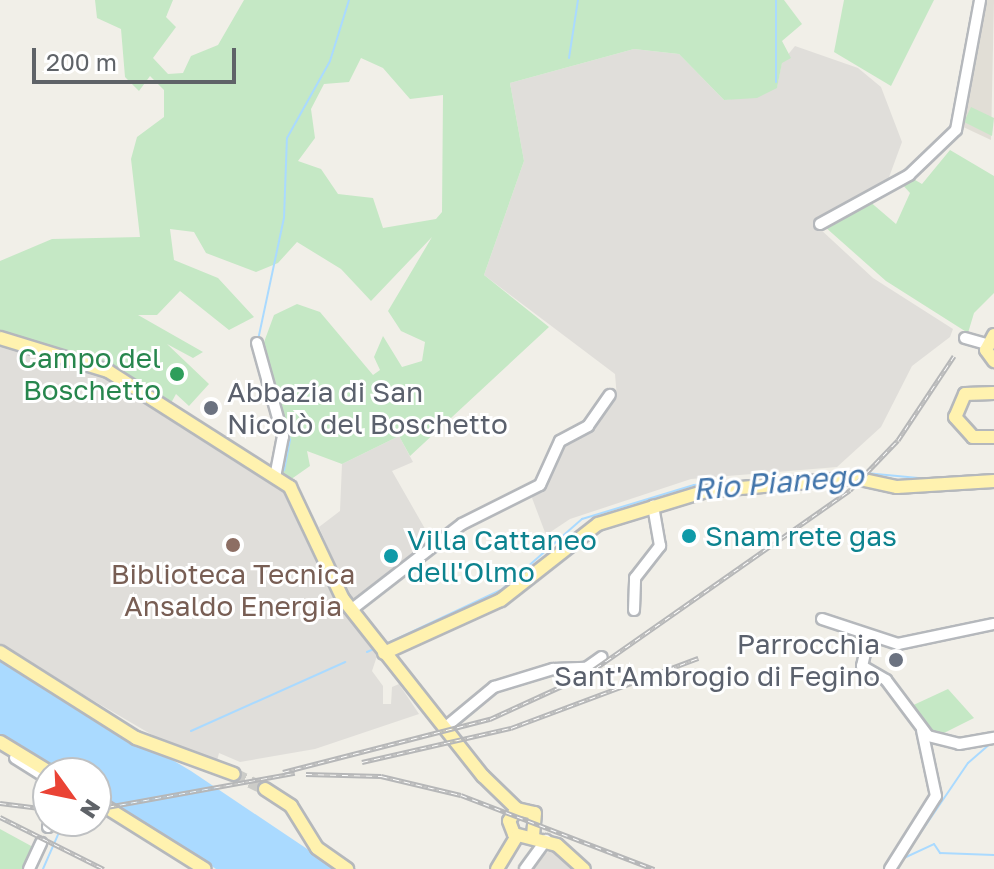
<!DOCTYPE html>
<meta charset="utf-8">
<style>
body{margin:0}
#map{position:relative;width:994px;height:869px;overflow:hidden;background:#f1efe8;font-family:"Golos Text",sans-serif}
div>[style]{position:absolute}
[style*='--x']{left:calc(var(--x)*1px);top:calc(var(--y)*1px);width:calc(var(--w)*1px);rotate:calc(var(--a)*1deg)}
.industrial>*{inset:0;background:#e0deda}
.education>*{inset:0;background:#e1ded6}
.green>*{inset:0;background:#c5e8c5}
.water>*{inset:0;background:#aadaff}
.stream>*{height:2px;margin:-1px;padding:0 1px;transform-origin:1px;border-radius:1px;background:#aadaff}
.minor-tunnel>*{height:10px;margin-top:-5px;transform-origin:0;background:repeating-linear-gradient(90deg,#ccccc8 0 10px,transparent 0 15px)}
.major-tunnel>*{height:12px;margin-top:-6px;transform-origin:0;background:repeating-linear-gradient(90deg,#ccccc8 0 12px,transparent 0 18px)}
.roads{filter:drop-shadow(2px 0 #b5b8bc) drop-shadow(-2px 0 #b5b8bc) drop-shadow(0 2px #b5b8bc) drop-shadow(0 -2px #b5b8bc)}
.minor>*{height:10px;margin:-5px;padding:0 5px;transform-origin:5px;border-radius:5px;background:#fff}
.major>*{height:12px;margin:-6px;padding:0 6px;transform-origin:6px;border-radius:6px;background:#fff2af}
.rail>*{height:5px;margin-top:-2.5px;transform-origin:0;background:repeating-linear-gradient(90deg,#fff 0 6px,#b6b7b8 0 12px);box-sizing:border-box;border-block:2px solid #b6b7b8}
.dots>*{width:22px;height:22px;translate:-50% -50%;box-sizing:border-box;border:4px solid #fff;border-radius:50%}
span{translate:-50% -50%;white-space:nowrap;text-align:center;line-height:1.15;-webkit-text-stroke:6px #fff;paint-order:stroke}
.leisure-label{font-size:28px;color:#27864d}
.right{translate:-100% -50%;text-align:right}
.worship-label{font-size:28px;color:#5b616d}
.left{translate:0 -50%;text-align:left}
.culture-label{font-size:28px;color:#0d838f}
.education-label{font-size:28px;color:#785e54}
.water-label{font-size:30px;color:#4174aa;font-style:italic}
.north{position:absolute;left:32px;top:757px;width:80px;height:80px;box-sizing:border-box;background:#fff;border:2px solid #bfc1c3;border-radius:50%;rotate:123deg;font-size:22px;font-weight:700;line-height:32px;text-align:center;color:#5f6368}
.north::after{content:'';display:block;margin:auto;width:28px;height:36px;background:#ea4335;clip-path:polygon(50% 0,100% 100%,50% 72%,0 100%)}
.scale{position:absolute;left:32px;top:48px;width:204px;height:36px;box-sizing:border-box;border:4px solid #5f6368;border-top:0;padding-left:10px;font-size:24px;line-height:28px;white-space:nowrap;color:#5f6368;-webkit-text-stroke:6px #fff;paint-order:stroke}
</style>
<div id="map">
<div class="industrial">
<i style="clip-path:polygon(795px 46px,858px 68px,881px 87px,902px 142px,888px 180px,819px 228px,873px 278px,953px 329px,950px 337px,912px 366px,881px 427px,837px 467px,691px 479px,570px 519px,546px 535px,532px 498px,560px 447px,617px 398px,615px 374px,484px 275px,524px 161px,510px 83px,634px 49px,679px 54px,724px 100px,762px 95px,777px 87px,782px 62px)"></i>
<i style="clip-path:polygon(0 344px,91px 369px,290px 494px,335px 601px,377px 656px,372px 671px,383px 686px,383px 704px,391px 704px,392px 687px,399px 684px,419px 714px,315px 749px,240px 762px,219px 753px,217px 761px,190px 757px,0 646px)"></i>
<i style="clip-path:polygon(399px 436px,413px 462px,392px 471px,432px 541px,352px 603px,319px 527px,340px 511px,342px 464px)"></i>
<i style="clip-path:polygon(553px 850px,575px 869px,531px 869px,539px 856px)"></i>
</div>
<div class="education">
<i style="clip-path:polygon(985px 0,994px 0,991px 140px,959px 125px)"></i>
</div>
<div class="green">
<i style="clip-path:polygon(evenodd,95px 0,173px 0,166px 17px,176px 27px,153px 58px,168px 74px,183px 73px,191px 56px,218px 45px,244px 0,784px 0,802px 24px,782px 41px,791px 58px,782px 63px,777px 88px,757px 98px,724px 100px,679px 54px,634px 49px,510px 83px,524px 161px,484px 275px,549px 327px,410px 456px,399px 436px,342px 464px,307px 451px,310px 466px,290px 480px,282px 474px,289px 434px,260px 353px,274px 315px,297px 304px,320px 312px,373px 375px,380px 370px,374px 357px,383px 336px,402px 367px,422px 361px,425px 342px,401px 331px,388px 311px,432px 237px,371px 301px,341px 269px,297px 242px,278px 263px,256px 272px,206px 253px,194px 232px,170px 229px,174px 260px,218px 278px,254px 317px,229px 330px,180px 291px,157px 315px,138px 315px,203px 352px,193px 358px,167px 344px,209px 384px,189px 406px,176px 394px,170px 405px,96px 358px,0 333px,0 261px,52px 239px,140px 237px,131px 159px,137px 137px,164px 117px,164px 90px,150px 76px,139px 91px,125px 77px,121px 29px,97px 18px,95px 0,361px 58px,383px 68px,410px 99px,443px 95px,442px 212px,436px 219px,383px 228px,373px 198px,338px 194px,321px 169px,298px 161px,315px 138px,311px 109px,324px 84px,349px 82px,361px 58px)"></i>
<i style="clip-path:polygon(844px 0,934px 0,891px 86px,834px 52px)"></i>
<i style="clip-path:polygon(971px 107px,994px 118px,992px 136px,964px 122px)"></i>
<i style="clip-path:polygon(950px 150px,994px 176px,994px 293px,974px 313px,968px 333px,886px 281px,824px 226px,868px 200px,896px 224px,910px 193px,901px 183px,910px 177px,922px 184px)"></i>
<i style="clip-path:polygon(948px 689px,974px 718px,936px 737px,907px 708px)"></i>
<i style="clip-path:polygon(0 829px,33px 847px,23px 869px,0 869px)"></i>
</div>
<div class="water">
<i style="clip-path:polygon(0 658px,191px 771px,337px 869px,216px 869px,96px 793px,96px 773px,64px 773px,0 735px)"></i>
</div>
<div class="stream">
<i style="--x:776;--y:0;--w:82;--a:90"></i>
<i style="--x:569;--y:58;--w:59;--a:-81.2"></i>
<i style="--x:258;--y:340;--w:125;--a:-78"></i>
<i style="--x:284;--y:218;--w:80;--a:-87.9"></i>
<i style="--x:287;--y:138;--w:88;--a:-60.8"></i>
<i style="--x:330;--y:61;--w:64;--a:-72.7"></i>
<i style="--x:273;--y:380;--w:62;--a:74.2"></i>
<i style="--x:290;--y:440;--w:31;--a:101"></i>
<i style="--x:386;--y:644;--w:127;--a:-25.2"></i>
<i style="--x:501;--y:590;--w:108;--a:-41.2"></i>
<i style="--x:582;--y:519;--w:117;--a:-16.9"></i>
<i style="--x:694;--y:485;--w:162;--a:-4.6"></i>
<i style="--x:855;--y:472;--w:74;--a:5.4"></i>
<i style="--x:367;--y:652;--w:10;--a:-24"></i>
<i style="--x:191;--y:731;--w:169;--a:-24.1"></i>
<i style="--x:904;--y:858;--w:33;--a:-25"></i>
<i style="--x:934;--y:844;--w:11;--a:56"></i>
<i style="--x:940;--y:853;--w:54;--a:2.1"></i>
<i style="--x:902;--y:860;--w:117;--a:-55.8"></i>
<i style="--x:968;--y:763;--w:29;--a:-41"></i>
<i style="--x:43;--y:869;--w:52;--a:-66.4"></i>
</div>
<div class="minor-tunnel">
<i style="--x:45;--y:814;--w:7;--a:-63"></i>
</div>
<div class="major-tunnel">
<i style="--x:234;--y:774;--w:34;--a:26"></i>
</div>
<div class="roads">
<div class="minor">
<i style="--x:820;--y:224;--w:102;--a:-28.8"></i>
<i style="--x:909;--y:175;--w:65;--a:-43.8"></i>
<i style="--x:956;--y:130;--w:132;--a:-79.5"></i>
<i style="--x:965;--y:338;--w:22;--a:16"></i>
<i style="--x:257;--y:343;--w:97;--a:74.4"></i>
<i style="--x:283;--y:436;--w:42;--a:101"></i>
<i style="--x:351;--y:610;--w:140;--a:-37.8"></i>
<i style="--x:462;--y:524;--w:87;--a:-26.6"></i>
<i style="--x:540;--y:485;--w:48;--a:-65.6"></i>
<i style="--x:560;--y:441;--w:32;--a:-28"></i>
<i style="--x:588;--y:426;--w:38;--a:-55"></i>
<i style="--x:634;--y:610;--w:32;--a:-88"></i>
<i style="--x:635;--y:578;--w:41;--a:-52"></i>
<i style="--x:660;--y:546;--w:41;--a:-99.9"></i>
<i style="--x:822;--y:619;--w:80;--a:18.2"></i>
<i style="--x:898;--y:644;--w:98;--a:-11.8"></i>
<i style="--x:869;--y:636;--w:31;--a:103"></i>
<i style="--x:862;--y:666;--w:28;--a:30"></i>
<i style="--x:886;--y:680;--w:70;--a:53.1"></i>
<i style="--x:928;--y:736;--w:32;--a:14"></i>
<i style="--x:959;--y:744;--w:36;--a:-10"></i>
<i style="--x:448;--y:725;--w:60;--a:-39.6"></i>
<i style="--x:494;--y:687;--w:62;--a:-17"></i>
<i style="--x:553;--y:669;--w:33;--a:-2"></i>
<i style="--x:586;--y:668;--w:19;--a:-35"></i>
<i style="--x:15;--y:758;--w:39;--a:32"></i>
<i style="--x:48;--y:827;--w:6;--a:-72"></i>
<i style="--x:29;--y:869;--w:29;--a:-65"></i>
<i style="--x:525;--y:869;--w:36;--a:-54"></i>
<i style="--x:890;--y:869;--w:86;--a:-57.8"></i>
<i style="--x:936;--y:796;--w:67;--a:-102"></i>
</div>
<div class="major">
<i style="--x:994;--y:335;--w:17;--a:118"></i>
<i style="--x:986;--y:350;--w:14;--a:54"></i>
<i style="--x:0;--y:338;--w:113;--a:17"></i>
<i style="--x:108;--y:371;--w:216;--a:32.5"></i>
<i style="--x:290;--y:487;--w:124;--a:64.7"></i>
<i style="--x:343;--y:599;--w:226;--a:51.7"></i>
<i style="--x:483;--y:776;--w:47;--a:44.1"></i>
<i style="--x:517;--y:809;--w:18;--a:13"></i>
<i style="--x:535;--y:813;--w:21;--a:95"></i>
<i style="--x:994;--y:393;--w:29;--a:178"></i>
<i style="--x:965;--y:394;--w:25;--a:113"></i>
<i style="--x:955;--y:417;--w:27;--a:48"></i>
<i style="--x:973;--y:437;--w:21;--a:0"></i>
<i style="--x:0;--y:652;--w:161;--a:32.3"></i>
<i style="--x:136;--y:738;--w:104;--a:20.2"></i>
<i style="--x:384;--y:653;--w:128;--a:-24.4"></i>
<i style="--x:501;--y:600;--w:123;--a:-38.1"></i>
<i style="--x:598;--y:524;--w:113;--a:-17"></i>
<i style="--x:706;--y:491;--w:150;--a:-5"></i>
<i style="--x:855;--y:478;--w:43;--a:12.1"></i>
<i style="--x:897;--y:487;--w:97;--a:-3.5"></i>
<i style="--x:0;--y:742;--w:60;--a:31.3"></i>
<i style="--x:265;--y:789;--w:31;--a:33"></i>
<i style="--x:291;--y:806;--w:49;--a:58.2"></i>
<i style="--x:317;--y:848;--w:37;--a:35"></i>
<i style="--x:96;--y:801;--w:128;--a:32"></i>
<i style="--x:517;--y:809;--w:14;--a:124"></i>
<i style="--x:509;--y:821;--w:14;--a:69"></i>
<i style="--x:514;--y:834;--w:44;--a:14.3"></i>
<i style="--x:557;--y:845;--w:36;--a:42"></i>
<i style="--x:497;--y:869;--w:39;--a:-59"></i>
</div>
</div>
<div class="rail">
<i style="--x:362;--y:762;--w:153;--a:-12.9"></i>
<i style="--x:511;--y:728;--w:200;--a:-20.5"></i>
<i style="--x:283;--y:772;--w:214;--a:-14.4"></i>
<i style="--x:490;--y:719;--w:106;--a:-24.6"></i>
<i style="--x:586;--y:675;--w:322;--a:-35"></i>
<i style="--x:850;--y:490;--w:69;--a:-46.2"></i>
<i style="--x:898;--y:440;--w:101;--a:-56.3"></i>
<i style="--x:306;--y:774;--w:75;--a:1.5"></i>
<i style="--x:381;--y:776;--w:82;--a:13.4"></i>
<i style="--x:461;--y:795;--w:207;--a:21"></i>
<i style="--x:0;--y:803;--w:48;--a:7.1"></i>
<i style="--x:96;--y:809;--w:202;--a:-10.3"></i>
<i style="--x:0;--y:817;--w:116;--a:26.6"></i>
</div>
<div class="dots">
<i style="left:177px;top:374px;background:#2e9e5b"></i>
<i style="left:211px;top:408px;background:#6b7280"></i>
<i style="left:689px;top:536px;background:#0f9aa8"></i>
<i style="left:233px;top:545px;background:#8d6e63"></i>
<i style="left:391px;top:556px;background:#0f9aa8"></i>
<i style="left:896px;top:660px;background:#6b7280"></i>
</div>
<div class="leisure-label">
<span class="right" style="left:161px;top:374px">Campo del<br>Boschetto</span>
</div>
<div class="worship-label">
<span class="left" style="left:227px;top:408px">Abbazia di San<br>Nicolò del Boschetto</span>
<span class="right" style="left:880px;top:660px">Parrocchia<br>Sant'Ambrogio di Fegino</span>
</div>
<div class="culture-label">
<span class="left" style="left:705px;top:536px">Snam rete gas</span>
<span class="left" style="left:407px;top:556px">Villa Cattaneo<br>dell'Olmo</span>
</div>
<div class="education-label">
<span style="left:233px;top:590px">Biblioteca Tecnica<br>Ansaldo Energia</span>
</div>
<div class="water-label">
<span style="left:778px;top:482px;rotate:-5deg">Rio Pianego</span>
</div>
<div class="north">N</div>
<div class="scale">200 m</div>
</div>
